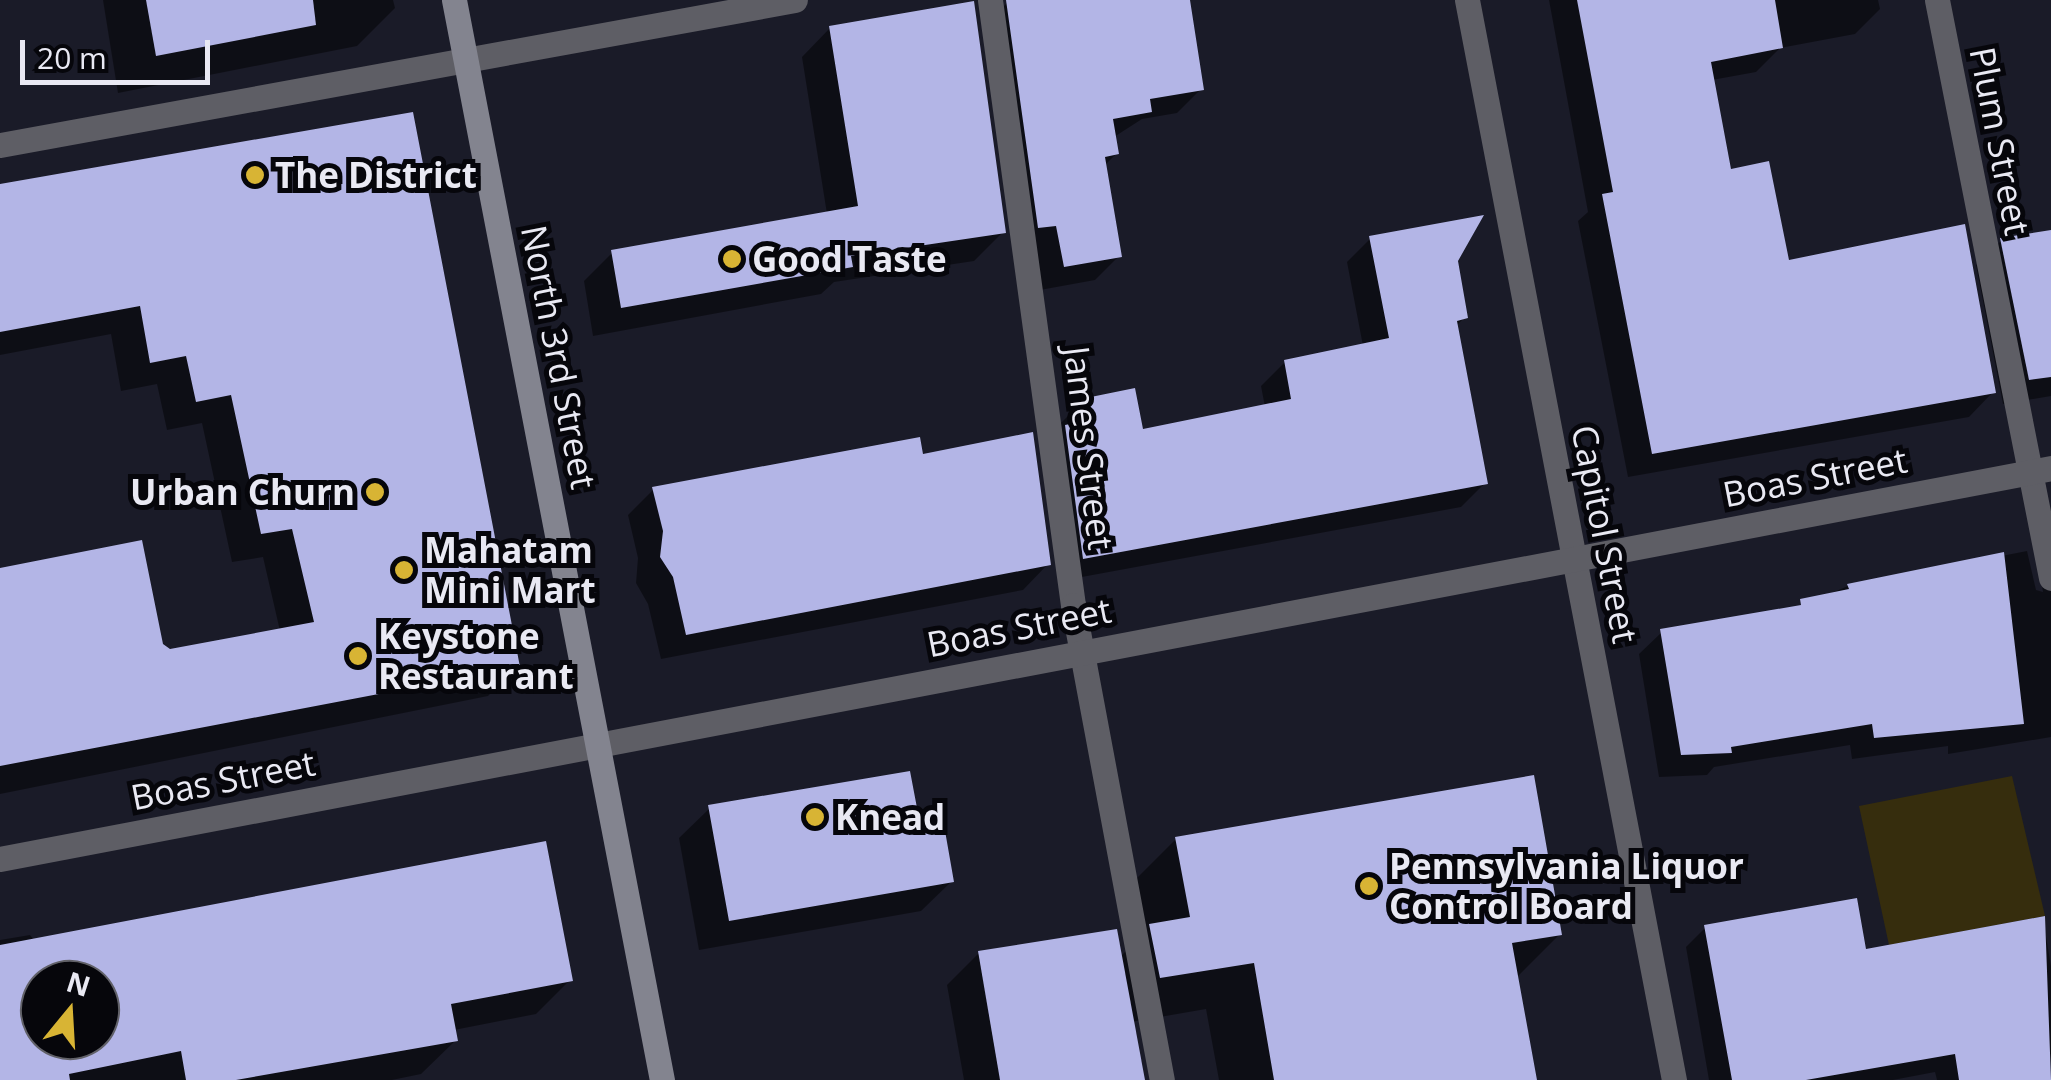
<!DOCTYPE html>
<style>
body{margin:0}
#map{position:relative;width:2051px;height:1080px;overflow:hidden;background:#1a1b28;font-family:"Open Sans",sans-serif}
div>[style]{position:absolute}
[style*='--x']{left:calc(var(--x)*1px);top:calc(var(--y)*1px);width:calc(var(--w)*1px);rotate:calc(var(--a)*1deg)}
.green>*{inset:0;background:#362d0d}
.shadow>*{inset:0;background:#0007}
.building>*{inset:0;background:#b3b5e6}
.minor>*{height:25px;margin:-12.5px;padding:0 12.5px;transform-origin:12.5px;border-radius:12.5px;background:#5e5e65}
.secondary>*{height:25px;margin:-12.5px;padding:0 12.5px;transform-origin:12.5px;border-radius:12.5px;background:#83848f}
.dots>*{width:28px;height:28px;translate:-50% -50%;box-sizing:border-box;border:5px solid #06060b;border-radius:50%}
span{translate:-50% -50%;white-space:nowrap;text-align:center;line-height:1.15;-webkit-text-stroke:10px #06060b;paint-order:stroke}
.street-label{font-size:35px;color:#e9e9f3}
.poi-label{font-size:35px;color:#e9e9f3;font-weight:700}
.left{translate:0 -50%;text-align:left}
.right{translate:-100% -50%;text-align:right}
.north{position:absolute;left:20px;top:960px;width:100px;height:100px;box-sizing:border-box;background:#06060b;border:2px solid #616168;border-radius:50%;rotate:18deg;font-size:28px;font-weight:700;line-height:40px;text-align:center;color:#e9e9f3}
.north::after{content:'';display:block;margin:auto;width:35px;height:45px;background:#d8b434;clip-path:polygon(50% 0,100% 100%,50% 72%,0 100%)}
.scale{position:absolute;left:20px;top:40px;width:190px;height:45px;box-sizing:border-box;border:5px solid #e9e9f3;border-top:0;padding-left:12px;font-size:30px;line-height:35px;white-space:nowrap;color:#e9e9f3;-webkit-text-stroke:8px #06060b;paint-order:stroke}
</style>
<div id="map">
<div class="green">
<i style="clip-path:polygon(2012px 776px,2045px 916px,1889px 945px,1859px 806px)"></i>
</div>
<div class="shadow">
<i style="clip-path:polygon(103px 0,393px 0,395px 8px,357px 46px,118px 93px)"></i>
<i style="clip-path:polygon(1022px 0,1187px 0,1201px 89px,1177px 113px,1142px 119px,1114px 137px,1116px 154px,1104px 166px,1119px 256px,1095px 280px,1040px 290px,983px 27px,1008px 2px)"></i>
<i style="clip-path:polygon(1549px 0,1878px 0,1880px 9px,1855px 34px,1780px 48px,1756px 72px,1712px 80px,1729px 172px,1787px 263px,1993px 392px,1969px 417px,1628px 477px,1578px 221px,1588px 212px)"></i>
<i style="clip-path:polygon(830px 28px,1003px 232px,974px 261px,834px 282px,821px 294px,593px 336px,584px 281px,612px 253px,827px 214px,802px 57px)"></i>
<i style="clip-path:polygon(411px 114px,517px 666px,488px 696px,0 794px,0 570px,169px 651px,280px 631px,263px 557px,232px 562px,202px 423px,167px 430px,157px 384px,121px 391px,111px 334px,0 355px,0 186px)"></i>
<i style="clip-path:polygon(2051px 232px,2051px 396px,2003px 404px,1976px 265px,2002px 240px)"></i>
<i style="clip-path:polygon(1371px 238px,1455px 260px,1465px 317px,1455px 327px,1485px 483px,1461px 507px,1060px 581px,1059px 425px,1083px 401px,1141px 432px,1265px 407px,1261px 386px,1285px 362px,1363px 346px,1347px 262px)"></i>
<i style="clip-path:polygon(921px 456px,1048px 564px,1023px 590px,661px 659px,648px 604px,636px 583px,638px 558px,628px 515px,653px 490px)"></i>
<i style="clip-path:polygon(2027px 551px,2036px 590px,2043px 592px,2039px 568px,2051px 556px,2051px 737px,1948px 754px,1948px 746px,1852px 759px,1850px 745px,1714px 767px,1707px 775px,1659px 777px,1639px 654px,1662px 632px,1794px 609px,1848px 586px)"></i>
<i style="clip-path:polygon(710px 808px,919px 832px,952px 881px,921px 911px,699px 950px,679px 838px)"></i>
<i style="clip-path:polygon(1176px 839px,1559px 935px,1516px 978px,1535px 1080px,1219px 1080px,1206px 1009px,1131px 1022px,1142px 1080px,964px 1080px,947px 985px,979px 953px,1120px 957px,1138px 939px,1128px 887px)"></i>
<i style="clip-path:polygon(2043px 919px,2051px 966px,2051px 1080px,1937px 1080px,1935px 1072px,1893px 1080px,1709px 1080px,1686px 947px,1706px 927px,1864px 952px)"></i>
<i style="clip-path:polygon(evenodd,30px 935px,34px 940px,570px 980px,536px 1014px,454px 1030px,456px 1040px,421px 1074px,392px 1080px,0 1080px,0 940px,30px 935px,40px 980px,100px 980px,100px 1040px,40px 1040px,40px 980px)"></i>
</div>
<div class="building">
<i style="clip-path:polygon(146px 0,313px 0,316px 25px,156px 56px)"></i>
<i style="clip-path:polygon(1006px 0,1190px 0,1204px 90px,1150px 99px,1152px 112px,1113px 119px,1119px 154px,1105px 157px,1122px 257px,1064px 267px,1056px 226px,1038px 228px)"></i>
<i style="clip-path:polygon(1577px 0,1775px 0,1783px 48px,1711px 62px,1731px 169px,1769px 161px,1789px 260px,1965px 224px,1996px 393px,1652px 454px,1602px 194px,1613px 192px)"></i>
<i style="clip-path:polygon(974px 1px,1006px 233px,851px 256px,853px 267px,621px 308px,611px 250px,858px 206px,829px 26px)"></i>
<i style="clip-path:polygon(413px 112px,520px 667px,0 766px,0 568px,142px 540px,163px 644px,170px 649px,314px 622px,292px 529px,261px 534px,231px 395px,196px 402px,186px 356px,150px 363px,140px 306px,0 332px,0 184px)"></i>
<i style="clip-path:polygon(1484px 215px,1458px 261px,1468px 318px,1457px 321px,1488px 484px,1083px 559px,1065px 425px,1085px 421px,1081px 399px,1135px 388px,1143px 429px,1291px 399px,1284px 360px,1389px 338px,1369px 236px)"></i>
<i style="clip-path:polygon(2051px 230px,2051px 377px,2029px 380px,2000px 238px)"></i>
<i style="clip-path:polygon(1033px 432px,1051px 565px,686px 635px,673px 577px,660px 557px,663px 531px,652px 487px,920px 437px,923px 454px)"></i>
<i style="clip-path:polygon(2004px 552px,2024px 724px,1874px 738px,1872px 724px,1731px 747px,1732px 753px,1681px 755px,1660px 629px,1801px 605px,1800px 599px,1849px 589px,1847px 584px)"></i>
<i style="clip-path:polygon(910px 771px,921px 829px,944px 825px,954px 882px,729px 921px,708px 805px)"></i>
<i style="clip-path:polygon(1534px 775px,1562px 935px,1512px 943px,1537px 1080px,1274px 1080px,1254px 963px,1160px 978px,1149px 924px,1190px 917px,1175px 837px)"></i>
<i style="clip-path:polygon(evenodd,546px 841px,573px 981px,451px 1004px,458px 1041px,236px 1080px,186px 1080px,181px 1051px,69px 1074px,70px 1080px,0 1080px,0 945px,546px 841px,40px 980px,100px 980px,100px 1040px,40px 1040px,40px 980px)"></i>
<i style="clip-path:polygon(1857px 898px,1866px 949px,2045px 916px,2051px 1080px,1959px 1080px,1955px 1054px,1806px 1080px,1732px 1080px,1704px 925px)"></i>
<i style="clip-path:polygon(1117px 929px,1145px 1080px,1000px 1080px,978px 951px)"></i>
</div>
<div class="minor">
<i style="--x:990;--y:0;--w:611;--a:82.19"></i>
<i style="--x:1073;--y:605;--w:483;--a:79.4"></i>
<i style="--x:1467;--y:0;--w:1100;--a:79.15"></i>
<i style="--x:1937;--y:0;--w:589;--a:78.84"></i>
<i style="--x:0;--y:145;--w:808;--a:-10.34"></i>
<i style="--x:0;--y:859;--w:2088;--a:-10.79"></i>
</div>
<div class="secondary">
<i style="--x:454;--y:0;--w:1100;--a:79.1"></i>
</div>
<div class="dots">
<i style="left:255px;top:175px;background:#d8b434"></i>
<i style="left:732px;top:259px;background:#d8b434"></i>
<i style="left:375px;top:492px;background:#d8b434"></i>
<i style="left:404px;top:570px;background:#d8b434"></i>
<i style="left:358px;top:656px;background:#d8b434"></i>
<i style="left:815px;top:817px;background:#d8b434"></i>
<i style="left:1369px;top:886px;background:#d8b434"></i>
</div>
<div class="street-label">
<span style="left:2000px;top:141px;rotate:79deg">Plum Street</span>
<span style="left:559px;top:357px;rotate:79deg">North 3rd Street</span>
<span style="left:1089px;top:448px;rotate:83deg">James Street</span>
<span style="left:1815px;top:477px;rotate:-11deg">Boas Street</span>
<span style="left:1605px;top:534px;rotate:79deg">Capitol Street</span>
<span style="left:1019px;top:627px;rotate:-11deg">Boas Street</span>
<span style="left:223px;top:780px;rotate:-11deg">Boas Street</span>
</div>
<div class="poi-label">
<span class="left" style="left:275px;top:175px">The District</span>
<span class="left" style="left:752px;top:259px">Good Taste</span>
<span class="right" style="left:355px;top:492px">Urban Churn</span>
<span class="left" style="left:424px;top:570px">Mahatam<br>Mini Mart</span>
<span class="left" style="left:378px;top:656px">Keystone<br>Restaurant</span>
<span class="left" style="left:835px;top:817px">Knead</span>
<span class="left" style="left:1389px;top:886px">Pennsylvania Liquor<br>Control Board</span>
</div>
<div class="north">N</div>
<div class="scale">20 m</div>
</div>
